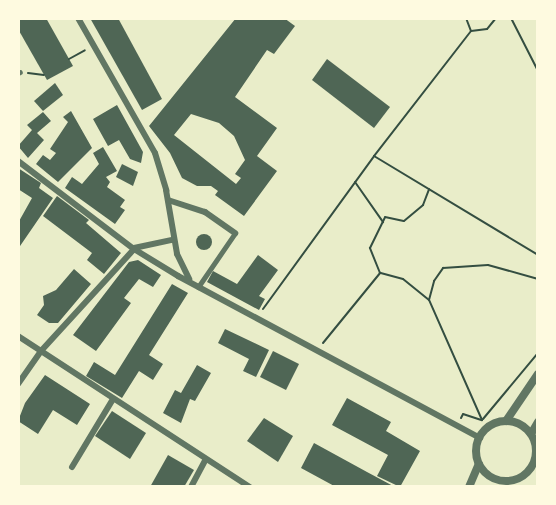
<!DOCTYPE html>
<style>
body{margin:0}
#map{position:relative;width:556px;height:505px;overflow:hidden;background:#e9edc9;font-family:Poppins,sans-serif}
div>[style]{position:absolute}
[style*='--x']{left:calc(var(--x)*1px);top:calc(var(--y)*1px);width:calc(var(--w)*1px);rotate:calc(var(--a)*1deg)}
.building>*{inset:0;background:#4f6655}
.round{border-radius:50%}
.path>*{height:2px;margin:-1px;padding:0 1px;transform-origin:1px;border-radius:1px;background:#344e41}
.pedestrian>*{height:5px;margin:-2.5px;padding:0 2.5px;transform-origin:2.5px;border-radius:2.5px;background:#617663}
.minor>*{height:6px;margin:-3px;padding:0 3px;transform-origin:3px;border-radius:3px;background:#617663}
.tertiary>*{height:8px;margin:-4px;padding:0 4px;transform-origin:4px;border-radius:4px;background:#617663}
.tertiary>.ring{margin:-4px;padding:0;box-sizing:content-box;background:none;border:8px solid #617663;border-radius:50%}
span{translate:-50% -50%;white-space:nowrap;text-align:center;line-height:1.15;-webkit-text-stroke:6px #fefae0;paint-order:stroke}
.frame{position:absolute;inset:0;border:20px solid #fefae0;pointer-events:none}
</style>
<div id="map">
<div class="building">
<i style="clip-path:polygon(18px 18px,46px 18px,73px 66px,47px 80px,18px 29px)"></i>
<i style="clip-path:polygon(90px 18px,118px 18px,162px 99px,142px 110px)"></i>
<i style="clip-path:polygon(evenodd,236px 18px,284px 18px,295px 26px,274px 54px,267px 50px,235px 97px,277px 128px,257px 156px,277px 171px,244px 216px,215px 195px,218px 191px,211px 186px,197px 186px,182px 178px,170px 153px,149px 126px,236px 18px,191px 114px,219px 123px,234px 136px,245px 160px,235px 174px,241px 178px,236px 184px,174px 135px,191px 114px)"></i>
<i style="clip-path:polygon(327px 59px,390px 107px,374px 128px,312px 80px)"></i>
<i style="clip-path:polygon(55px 83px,63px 95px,43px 111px,34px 101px)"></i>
<i style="clip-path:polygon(117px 105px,143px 152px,141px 163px,130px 159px,119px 140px,108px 146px,93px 119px)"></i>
<i style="clip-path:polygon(71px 111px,92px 148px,58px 182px,36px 164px,43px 155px,50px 160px,56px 153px,50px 149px,68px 122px,63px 117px)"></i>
<i style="clip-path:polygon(43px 112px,51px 121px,37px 133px,44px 140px,28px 158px,18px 146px,32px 130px,27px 125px)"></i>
<i style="clip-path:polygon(103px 147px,117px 171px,106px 177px,110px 182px,107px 187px,125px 200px,120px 207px,125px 210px,115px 224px,65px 188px,72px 177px,82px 184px,99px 164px,93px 153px)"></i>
<i style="clip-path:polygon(122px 164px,138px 172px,133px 186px,116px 177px)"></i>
<i style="clip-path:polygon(18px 168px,41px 183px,39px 188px,53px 198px,18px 249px,18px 223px,32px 198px,18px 189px)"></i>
<i style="clip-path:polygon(57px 196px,89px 220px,86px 223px,121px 253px,104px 274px,87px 260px,92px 253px,43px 216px)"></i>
<i class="round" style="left:196px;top:234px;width:16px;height:16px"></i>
<i style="clip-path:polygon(258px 255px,278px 270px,259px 296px,265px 299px,259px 310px,207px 282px,213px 271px,237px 284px)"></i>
<i style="clip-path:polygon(138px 260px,161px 275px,153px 287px,139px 279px,124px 298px,131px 303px,96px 351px,73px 335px,129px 262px)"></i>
<i style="clip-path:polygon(74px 269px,91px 284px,58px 323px,49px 323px,37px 315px,44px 305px,43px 296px,56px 290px)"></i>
<i style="clip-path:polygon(172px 284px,188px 293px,149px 355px,163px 364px,153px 380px,139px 371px,122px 398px,86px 376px,94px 362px,115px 375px)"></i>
<i style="clip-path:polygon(225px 329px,269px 350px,256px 377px,243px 371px,249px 359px,218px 343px)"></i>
<i style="clip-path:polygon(273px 351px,299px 364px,286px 390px,260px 377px)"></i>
<i style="clip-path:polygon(197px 365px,211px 373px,195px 401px,190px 399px,181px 423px,163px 413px,175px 390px,181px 393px)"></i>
<i style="clip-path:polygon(45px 375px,90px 404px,77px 425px,53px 410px,38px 434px,18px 421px,25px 403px)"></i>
<i style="clip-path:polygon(347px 398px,391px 422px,386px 431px,420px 451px,400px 487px,377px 476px,388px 455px,332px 425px)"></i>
<i style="clip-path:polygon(112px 411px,146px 433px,130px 459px,95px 436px)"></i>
<i style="clip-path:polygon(264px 418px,293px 436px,278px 462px,247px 441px)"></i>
<i style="clip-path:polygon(314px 443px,367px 472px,395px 487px,336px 487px,301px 468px)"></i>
<i style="clip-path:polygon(168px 455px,194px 470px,184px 487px,150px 487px)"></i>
</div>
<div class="path">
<i style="--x:466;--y:18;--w:14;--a:69"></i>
<i style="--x:496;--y:18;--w:14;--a:129"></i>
<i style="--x:487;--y:29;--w:16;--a:173"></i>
<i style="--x:471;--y:31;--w:158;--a:127.8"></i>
<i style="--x:374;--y:156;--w:192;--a:31.1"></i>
<i style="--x:511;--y:18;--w:59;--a:63"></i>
<i style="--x:69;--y:59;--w:18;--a:-29"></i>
<i style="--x:28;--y:73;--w:16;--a:7"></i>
<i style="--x:355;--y:182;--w:49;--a:55"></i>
<i style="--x:429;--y:300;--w:33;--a:-141"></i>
<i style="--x:403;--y:279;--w:24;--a:-165"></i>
<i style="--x:380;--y:273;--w:27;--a:-112"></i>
<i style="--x:370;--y:248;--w:34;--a:-64"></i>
<i style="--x:385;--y:217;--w:19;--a:12"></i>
<i style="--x:404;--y:221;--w:25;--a:-40"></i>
<i style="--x:423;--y:205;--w:17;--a:-69"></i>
<i style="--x:263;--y:309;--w:189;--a:-54"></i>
<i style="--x:323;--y:343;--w:90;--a:-50.8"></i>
<i style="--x:461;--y:418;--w:4;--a:-63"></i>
<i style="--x:463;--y:414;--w:20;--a:18"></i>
<i style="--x:482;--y:420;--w:131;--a:-113.8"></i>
<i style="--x:429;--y:300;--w:20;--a:-75"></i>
<i style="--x:434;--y:281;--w:16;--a:-55"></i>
<i style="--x:443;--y:268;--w:45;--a:-3.8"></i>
<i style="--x:488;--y:265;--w:52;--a:15.6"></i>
<i style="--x:483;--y:419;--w:86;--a:-50.2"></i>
</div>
<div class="pedestrian">
<i style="--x:18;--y:73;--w:2;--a:-27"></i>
<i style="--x:198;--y:287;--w:65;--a:-55.6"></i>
</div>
<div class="minor">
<i style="--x:78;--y:18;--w:155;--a:60.3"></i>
<i style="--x:155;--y:153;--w:39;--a:73"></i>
<i style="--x:166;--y:190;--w:65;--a:80.2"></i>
<i style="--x:177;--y:254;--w:28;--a:64"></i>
<i style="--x:18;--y:161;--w:146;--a:37.2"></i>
<i style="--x:134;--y:249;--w:52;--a:31.5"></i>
<i style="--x:178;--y:276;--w:343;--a:28.2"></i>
<i style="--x:168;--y:200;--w:39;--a:18"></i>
<i style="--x:205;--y:212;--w:37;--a:35"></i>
<i style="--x:134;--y:248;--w:40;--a:-12"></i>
<i style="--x:18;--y:336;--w:277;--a:33.1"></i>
<i style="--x:18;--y:384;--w:40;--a:-55.1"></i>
<i style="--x:41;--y:351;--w:138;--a:-47.6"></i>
<i style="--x:72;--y:467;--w:79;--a:-58.9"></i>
<i style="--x:191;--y:487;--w:30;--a:-62"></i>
</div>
<div class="tertiary">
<i style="--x:506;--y:421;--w:57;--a:-55.8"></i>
<i class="ring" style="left:476px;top:421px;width:52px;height:52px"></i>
<i style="--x:531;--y:434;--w:14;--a:-60"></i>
<i style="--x:469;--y:487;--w:25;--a:-67"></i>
</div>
<div class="frame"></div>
</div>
